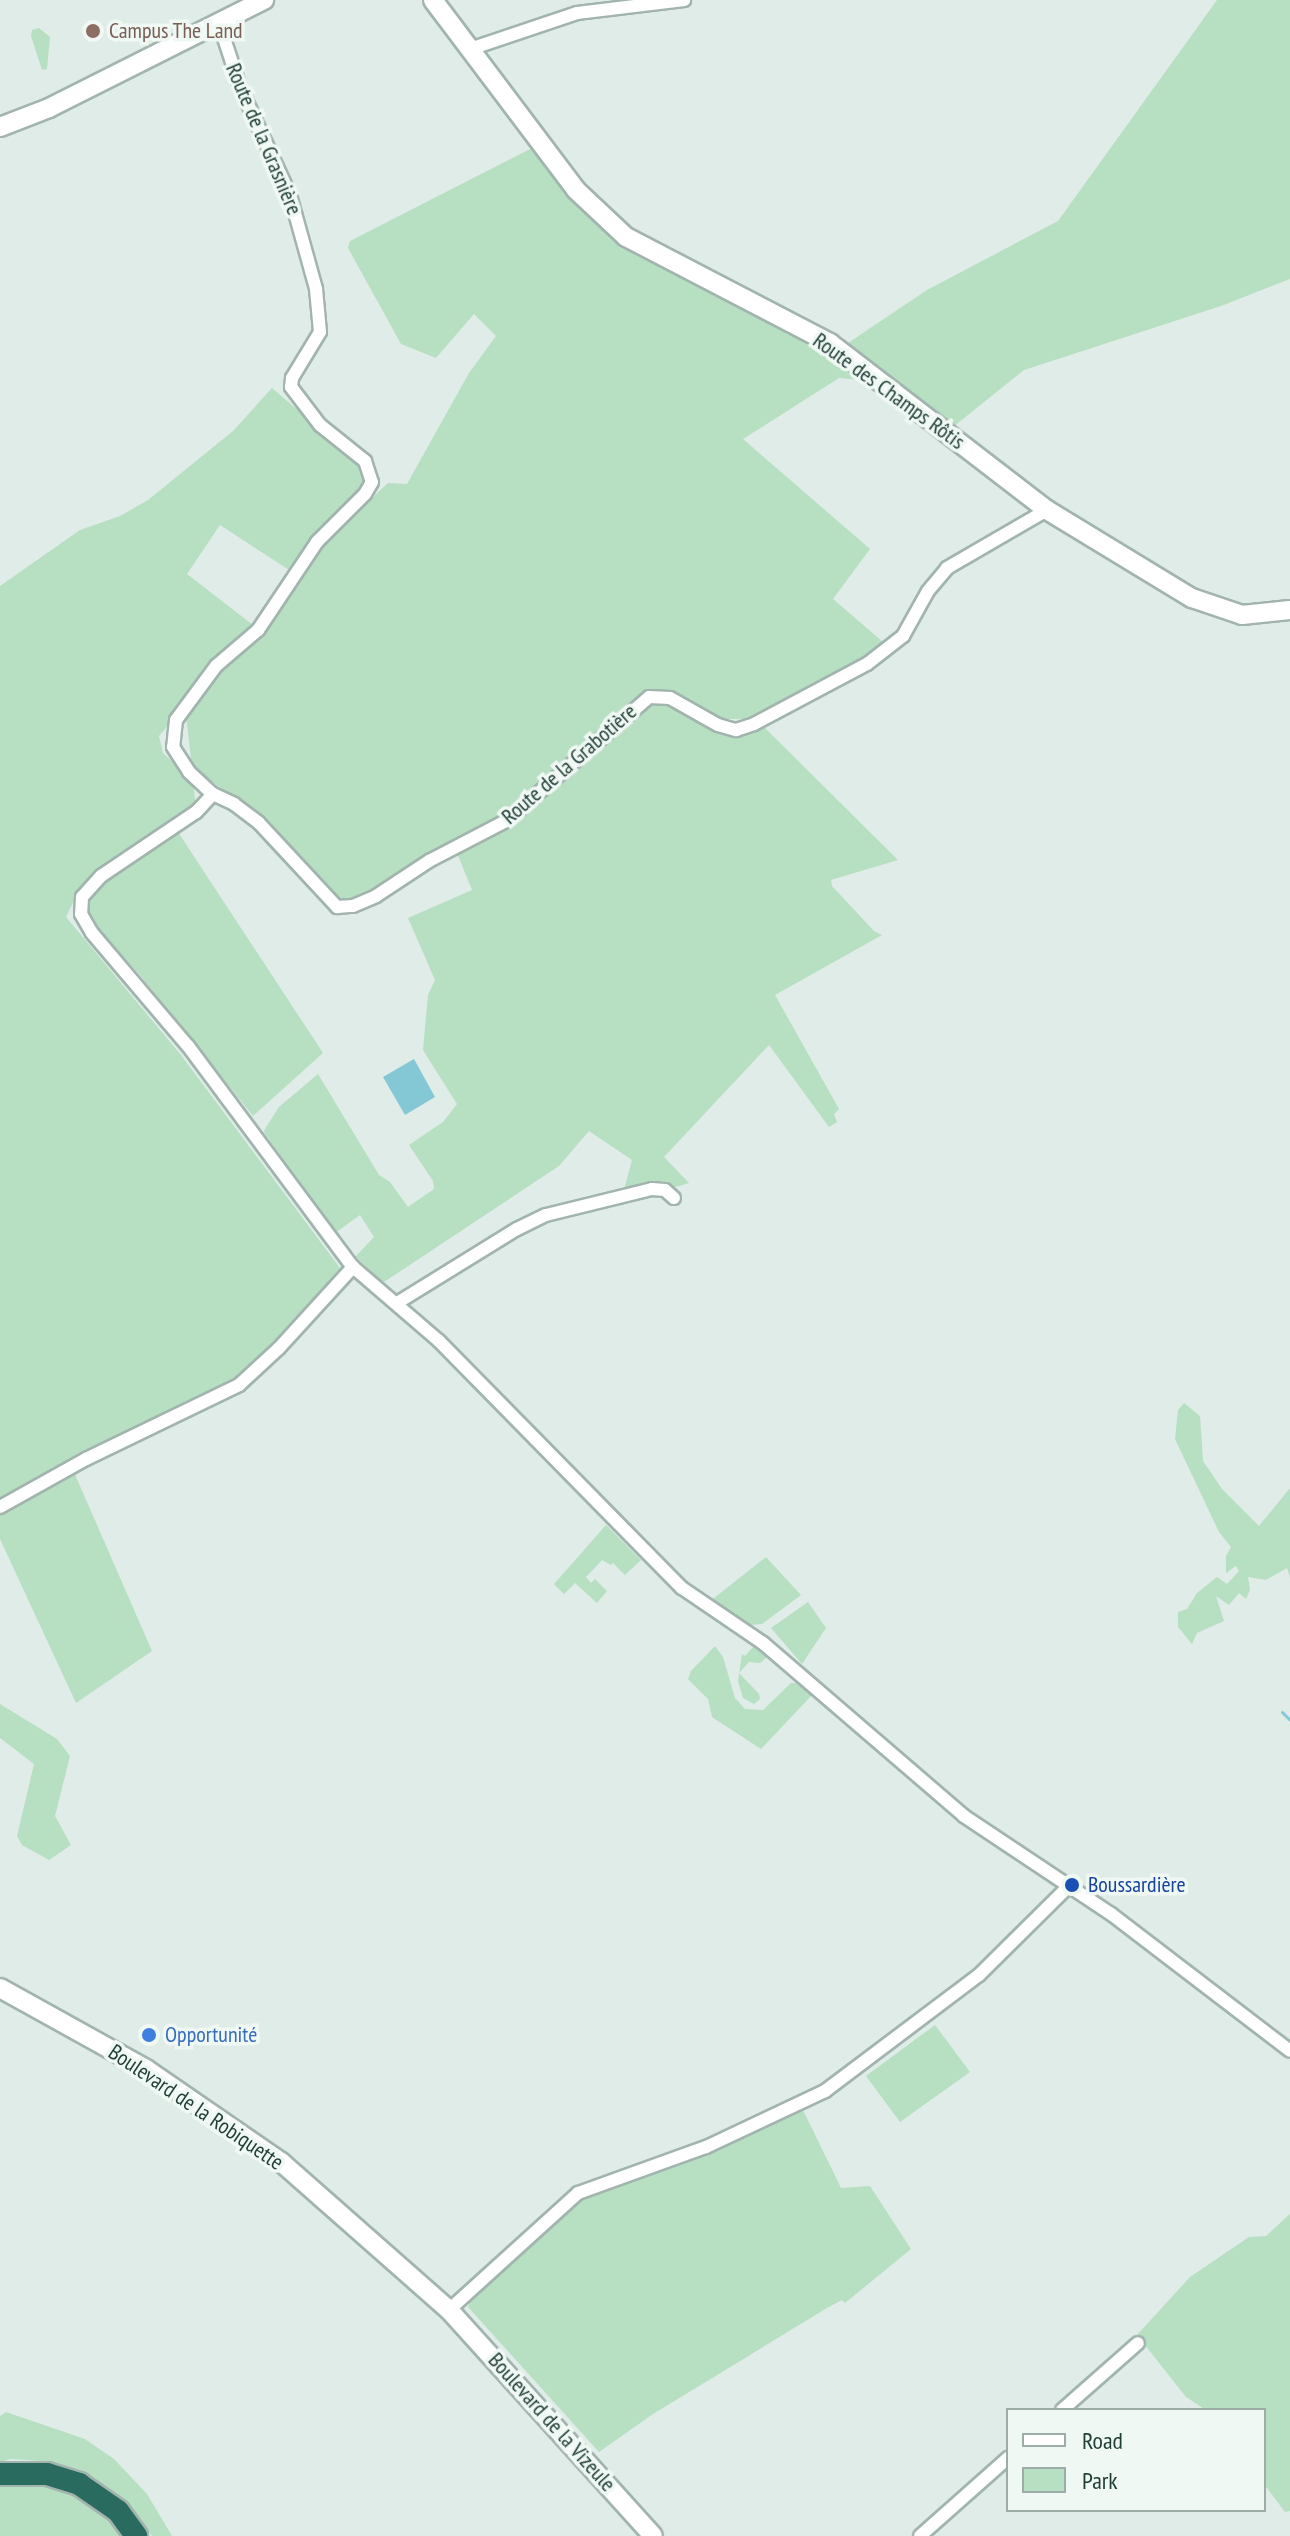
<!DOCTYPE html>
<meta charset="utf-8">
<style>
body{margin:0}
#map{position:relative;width:1290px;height:2536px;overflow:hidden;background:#e0ece7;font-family:"PT Sans Narrow",sans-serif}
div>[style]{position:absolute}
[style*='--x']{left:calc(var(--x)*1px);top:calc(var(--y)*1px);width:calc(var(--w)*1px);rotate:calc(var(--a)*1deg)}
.green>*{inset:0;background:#b7dfc2}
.water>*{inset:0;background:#84c8d5}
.stream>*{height:3px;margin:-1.5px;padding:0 1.5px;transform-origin:1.5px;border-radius:1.5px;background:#84c8d5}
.roads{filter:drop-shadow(2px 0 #a2b4ae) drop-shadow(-2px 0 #a2b4ae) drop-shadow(0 2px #a2b4ae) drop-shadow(0 -2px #a2b4ae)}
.street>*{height:12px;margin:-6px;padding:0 6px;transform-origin:6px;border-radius:6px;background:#fff}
.secondary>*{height:18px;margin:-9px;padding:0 9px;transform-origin:9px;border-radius:9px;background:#fff}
.highway>*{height:22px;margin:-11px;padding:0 11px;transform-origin:11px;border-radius:11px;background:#296b5e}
.dots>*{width:22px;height:22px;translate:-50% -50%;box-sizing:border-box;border:4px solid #f0f8f4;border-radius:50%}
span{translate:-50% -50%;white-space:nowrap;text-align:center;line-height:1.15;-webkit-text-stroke:7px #f0f8f4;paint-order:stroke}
.education-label{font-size:22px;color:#785e54}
.left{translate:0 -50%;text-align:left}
.street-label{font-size:22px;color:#1f3d35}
.transit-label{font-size:22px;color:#164399}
.shop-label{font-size:22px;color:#366cbe}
.legend{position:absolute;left:1006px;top:2408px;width:260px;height:104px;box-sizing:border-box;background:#f0f8f4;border:2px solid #9cada8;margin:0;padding:10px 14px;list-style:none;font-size:24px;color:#1f3d35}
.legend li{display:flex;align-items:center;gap:16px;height:40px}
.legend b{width:40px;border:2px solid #9cada8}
</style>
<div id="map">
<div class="green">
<i style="clip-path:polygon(1217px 0,1290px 0,1290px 279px,1221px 306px,1024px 370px,953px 427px,845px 345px,927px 290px,1058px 221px)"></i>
<i style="clip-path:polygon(39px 28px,50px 37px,47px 69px,42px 70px,31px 36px,32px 30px)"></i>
<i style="clip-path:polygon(532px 148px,572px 198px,610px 234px,838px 357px,872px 381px,839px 378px,743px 439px,870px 549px,833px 599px,883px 642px,873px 652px,747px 719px,717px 719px,679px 699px,653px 691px,488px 826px,372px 892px,347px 903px,337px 903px,262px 818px,192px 767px,186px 716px,221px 667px,255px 641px,313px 559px,343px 525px,388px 483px,407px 484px,469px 373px,496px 336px,474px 314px,436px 358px,401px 344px,348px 248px,350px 241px)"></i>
<i style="clip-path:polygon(272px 388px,362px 465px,366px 483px,333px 516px,289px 570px,220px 525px,187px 574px,253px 625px,159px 736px,163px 753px,193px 781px,196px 809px,107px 864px,79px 890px,66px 917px,181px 1055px,340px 1268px,276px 1340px,233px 1380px,215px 1391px,82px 1451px,0 1499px,0 586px,80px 530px,120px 516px,148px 500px,233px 431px)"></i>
<i style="clip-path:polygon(661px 701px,722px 735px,736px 736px,764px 727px,898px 860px,831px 880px,832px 886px,874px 931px,882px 935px,775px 995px,839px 1109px,834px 1114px,837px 1122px,829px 1127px,769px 1045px,664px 1157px,689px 1183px,672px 1188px,664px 1181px,624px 1190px,632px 1160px,589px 1131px,559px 1166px,381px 1284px,356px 1256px,374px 1237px,360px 1215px,335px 1233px,264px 1132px,265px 1129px,279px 1107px,318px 1074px,379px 1175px,390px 1182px,408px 1207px,434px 1189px,433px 1181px,409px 1145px,443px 1122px,457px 1104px,423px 1050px,428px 995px,435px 980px,408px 918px,472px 890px,457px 853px,501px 832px,654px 703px)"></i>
<i style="clip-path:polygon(176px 829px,323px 1053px,253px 1116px,139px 974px,88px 917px,90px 896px,113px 871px)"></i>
<i style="clip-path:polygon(1184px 1403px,1200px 1416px,1203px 1461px,1222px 1489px,1259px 1526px,1290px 1488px,1290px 1577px,1287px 1568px,1266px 1580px,1248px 1577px,1250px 1590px,1246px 1599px,1239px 1593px,1229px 1605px,1216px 1596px,1224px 1621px,1197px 1633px,1192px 1644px,1178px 1627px,1178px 1612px,1187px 1609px,1197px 1593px,1217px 1577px,1227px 1584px,1239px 1571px,1236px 1566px,1226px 1573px,1226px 1556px,1231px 1547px,1219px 1532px,1175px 1439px,1178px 1410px)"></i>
<i style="clip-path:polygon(73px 1470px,152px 1651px,76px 1703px,0 1539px,0 1511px)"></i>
<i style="clip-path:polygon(606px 1525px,641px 1560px,625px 1575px,613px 1563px,611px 1565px,602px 1560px,586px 1577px,591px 1583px,595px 1579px,607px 1591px,597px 1603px,575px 1583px,564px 1594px,554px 1584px)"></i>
<i style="clip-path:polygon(766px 1557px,801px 1595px,762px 1624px,749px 1625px,733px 1617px,713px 1599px)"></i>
<i style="clip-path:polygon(808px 1602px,826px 1628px,802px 1664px,771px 1628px)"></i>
<i style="clip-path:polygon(715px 1646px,723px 1657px,735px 1698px,745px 1709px,763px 1710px,791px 1683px,799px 1683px,812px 1695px,761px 1749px,712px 1717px,708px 1699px,688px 1679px,691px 1671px)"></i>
<i style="clip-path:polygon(754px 1646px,767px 1657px,760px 1663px,749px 1662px,739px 1673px,759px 1694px,760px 1699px,754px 1704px,743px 1698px,738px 1681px,742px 1654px,745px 1656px)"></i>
<i style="clip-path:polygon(0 1704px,57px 1739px,70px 1756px,55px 1816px,71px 1845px,49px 1860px,22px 1845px,17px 1836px,34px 1764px,0 1738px)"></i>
<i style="clip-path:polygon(935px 2025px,970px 2072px,900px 2122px,866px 2076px)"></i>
<i style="clip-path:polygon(803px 2110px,841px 2188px,870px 2186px,911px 2249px,845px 2303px,842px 2300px,827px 2308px,653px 2414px,599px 2452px,468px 2307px,472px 2298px,579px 2199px,707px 2155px)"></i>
<i style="clip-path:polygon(1290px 2214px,1290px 2511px,1285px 2512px,1264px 2484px,1264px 2410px,1206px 2410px,1186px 2397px,1137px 2335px,1190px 2277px,1249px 2237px,1266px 2236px)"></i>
<i style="clip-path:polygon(6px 2412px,85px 2439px,114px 2459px,147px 2494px,172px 2536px,152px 2536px,124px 2502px,79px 2470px,41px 2461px,11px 2459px,0 2462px,0 2416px)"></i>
<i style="clip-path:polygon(29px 2482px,67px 2488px,100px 2506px,129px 2536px,0 2536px,0 2484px)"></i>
</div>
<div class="water">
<i style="clip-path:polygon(414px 1059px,435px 1097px,405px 1115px,383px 1077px)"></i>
</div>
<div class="stream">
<i style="--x:1282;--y:1712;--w:11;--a:45"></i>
</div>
<div class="roads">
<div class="street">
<i style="--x:219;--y:23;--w:67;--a:71.8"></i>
<i style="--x:240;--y:87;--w:119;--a:65.2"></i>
<i style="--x:290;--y:195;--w:98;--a:74.5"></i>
<i style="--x:316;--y:289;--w:43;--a:84.7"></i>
<i style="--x:320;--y:332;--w:54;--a:121.3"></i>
<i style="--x:292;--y:378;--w:9;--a:96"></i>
<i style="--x:291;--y:387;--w:48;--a:52.7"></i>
<i style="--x:320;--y:425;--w:58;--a:38.7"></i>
<i style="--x:365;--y:461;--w:22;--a:72"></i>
<i style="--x:372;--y:482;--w:14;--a:120"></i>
<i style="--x:365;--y:494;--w:68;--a:135"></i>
<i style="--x:317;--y:542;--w:106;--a:123.8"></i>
<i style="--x:258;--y:630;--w:55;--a:139.4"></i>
<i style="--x:216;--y:666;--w:67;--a:126.5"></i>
<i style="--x:176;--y:720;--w:27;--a:96"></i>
<i style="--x:173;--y:747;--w:30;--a:57"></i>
<i style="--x:189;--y:772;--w:33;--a:43"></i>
<i style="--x:213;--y:794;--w:23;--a:25"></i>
<i style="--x:234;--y:804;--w:31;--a:37"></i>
<i style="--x:259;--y:823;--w:115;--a:47.1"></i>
<i style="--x:337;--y:907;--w:16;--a:-4"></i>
<i style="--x:353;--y:906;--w:25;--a:-23"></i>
<i style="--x:376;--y:896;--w:64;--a:-33.4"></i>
<i style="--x:429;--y:861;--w:87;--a:-27.5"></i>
<i style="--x:506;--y:821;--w:189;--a:-40.9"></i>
<i style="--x:649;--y:697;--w:21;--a:3"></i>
<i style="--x:670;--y:698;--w:55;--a:29.4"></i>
<i style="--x:718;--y:725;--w:19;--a:16"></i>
<i style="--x:736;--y:730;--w:19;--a:-18"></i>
<i style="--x:754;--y:724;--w:128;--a:-28"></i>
<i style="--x:867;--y:664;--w:46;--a:-37.9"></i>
<i style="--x:903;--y:636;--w:51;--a:-60.9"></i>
<i style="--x:928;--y:591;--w:30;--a:-50"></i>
<i style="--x:947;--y:568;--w:116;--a:-30.1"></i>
<i style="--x:470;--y:49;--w:113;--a:-18.6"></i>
<i style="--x:577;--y:13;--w:108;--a:-6.9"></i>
<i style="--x:213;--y:794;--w:25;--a:133"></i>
<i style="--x:196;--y:812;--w:115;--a:146"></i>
<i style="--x:101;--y:876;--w:28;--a:132"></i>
<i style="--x:82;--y:897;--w:17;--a:93"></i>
<i style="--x:81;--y:914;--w:22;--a:60"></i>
<i style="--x:92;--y:933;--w:148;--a:49.7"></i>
<i style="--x:188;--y:1046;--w:276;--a:53.3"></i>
<i style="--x:353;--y:1267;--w:113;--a:40.7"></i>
<i style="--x:439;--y:1341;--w:346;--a:45.5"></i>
<i style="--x:682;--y:1588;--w:98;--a:34.2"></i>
<i style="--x:763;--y:1643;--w:265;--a:40.7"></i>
<i style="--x:964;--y:1816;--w:177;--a:33.7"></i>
<i style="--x:1111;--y:1914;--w:225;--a:37.4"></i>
<i style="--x:397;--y:1303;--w:141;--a:-31.7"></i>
<i style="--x:517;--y:1229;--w:32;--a:-26"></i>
<i style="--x:546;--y:1215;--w:109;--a:-13.8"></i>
<i style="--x:652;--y:1189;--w:13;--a:4"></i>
<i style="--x:665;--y:1190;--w:12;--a:42"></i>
<i style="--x:0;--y:1507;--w:98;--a:-29.2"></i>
<i style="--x:86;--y:1459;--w:170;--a:-25.8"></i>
<i style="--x:239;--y:1385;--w:54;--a:-42.8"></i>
<i style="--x:279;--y:1348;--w:110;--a:-47.6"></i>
<i style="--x:449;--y:2310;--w:174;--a:-42.2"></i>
<i style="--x:578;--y:2193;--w:136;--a:-19.8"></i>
<i style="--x:706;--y:2147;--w:132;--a:-25.2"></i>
<i style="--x:825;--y:2091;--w:193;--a:-37"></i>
<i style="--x:979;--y:1975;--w:124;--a:-44.7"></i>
<i style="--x:1062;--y:2410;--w:101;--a:-41.4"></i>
<i style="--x:920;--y:2536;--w:118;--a:-41.6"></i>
</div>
<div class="secondary">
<i style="--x:433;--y:0;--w:238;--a:53"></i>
<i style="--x:576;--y:190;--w:69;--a:43.2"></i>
<i style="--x:626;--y:237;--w:230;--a:27.5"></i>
<i style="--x:830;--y:343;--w:274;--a:37.6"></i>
<i style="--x:1047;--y:510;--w:170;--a:31.3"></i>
<i style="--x:1192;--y:598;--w:53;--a:18.8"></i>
<i style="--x:1242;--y:615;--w:48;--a:-5.9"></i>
<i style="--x:0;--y:127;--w:53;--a:-21.2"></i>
<i style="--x:49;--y:108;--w:241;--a:-26.7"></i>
<i style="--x:0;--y:1988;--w:167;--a:29"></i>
<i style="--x:146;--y:2069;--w:164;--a:34.6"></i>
<i style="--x:281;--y:2162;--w:224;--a:41.4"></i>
<i style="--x:449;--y:2310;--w:304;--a:47.9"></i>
</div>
<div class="highway">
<i style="--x:0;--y:2474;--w:47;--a:0"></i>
<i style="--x:47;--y:2474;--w:34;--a:17"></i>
<i style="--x:79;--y:2484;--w:47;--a:34.7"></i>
<i style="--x:118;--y:2511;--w:31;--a:54"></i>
</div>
</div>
<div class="dots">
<i style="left:93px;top:31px;background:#8d6e63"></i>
<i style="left:1072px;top:1885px;background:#1a4fb4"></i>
<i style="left:149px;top:2035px;background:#3f7fe0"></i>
</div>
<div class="education-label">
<span class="left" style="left:109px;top:31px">Campus The Land</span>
</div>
<div class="street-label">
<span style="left:264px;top:139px;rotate:67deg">Route de la Grasnière</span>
<span style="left:889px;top:391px;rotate:36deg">Route des Champs Rôtis</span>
<span style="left:569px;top:764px;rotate:-41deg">Route de la Grabotière</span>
<span style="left:196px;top:2107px;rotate:34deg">Boulevard de la Robiquette</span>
<span style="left:552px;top:2422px;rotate:48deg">Boulevard de la Vizeule</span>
</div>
<div class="transit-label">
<span class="left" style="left:1088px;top:1885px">Boussardière</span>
</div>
<div class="shop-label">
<span class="left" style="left:165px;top:2035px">Opportunité</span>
</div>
<ul class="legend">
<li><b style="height:10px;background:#fff"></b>Road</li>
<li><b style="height:22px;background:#b7dfc2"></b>Park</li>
</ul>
</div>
